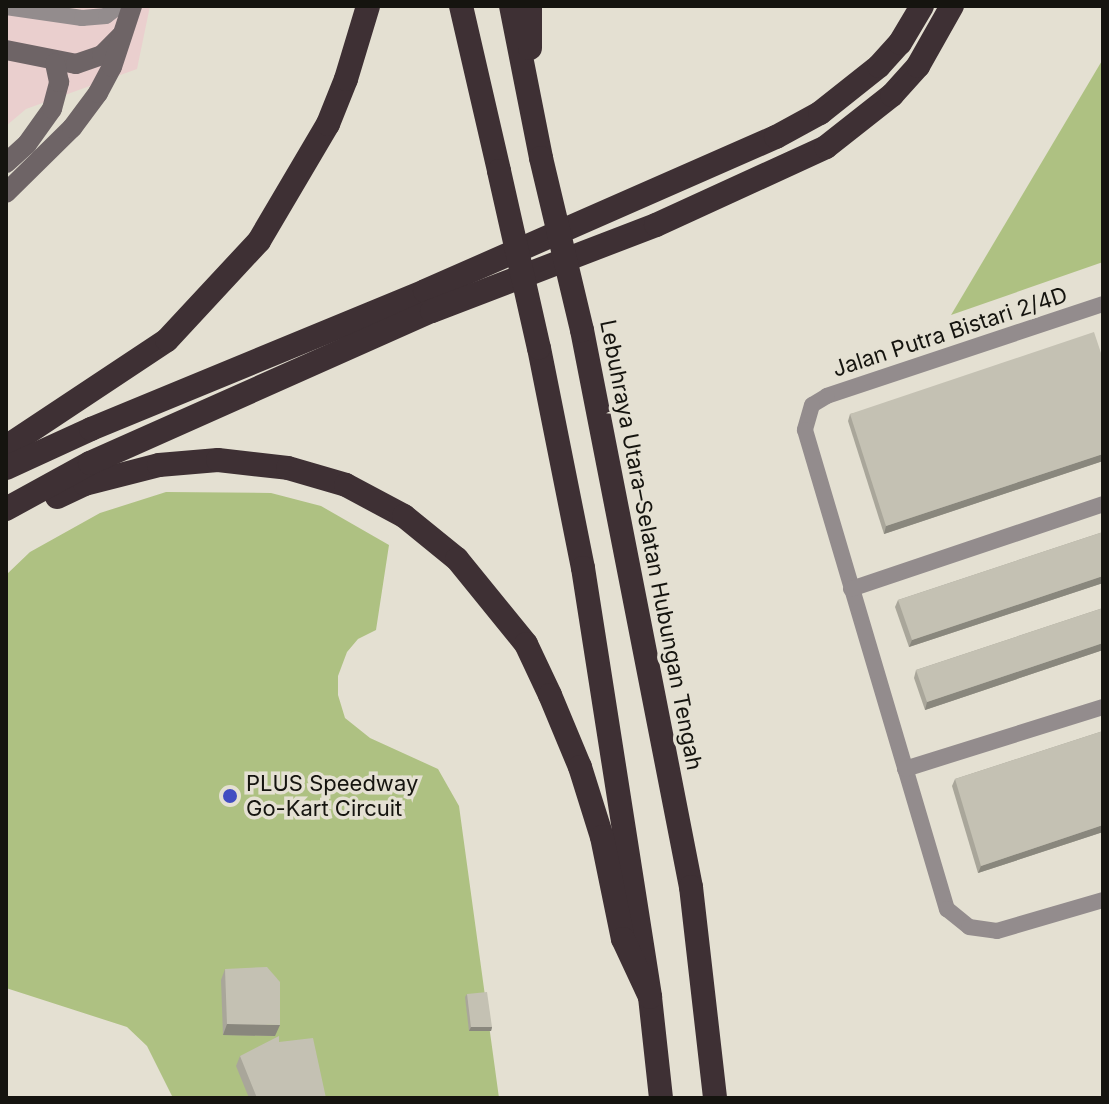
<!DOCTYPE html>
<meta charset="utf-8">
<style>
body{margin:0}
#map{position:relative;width:1109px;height:1104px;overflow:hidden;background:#e4e0d2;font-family:Inter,sans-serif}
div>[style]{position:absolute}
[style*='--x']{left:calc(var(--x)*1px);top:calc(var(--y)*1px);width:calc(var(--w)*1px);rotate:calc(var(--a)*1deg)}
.commercial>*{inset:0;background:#eacfce}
.green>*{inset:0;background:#aec182}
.street>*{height:16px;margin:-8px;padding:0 8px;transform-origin:8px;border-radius:8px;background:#938c8d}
.secondary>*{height:20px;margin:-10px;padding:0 10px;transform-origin:10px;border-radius:10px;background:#6e6466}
.highway>*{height:24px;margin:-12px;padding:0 12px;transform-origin:12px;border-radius:12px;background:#3e3034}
.highway-bridge>*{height:24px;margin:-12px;padding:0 12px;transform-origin:12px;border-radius:12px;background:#3e3034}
.wall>*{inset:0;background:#a9a69a}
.shaded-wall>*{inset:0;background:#89877d}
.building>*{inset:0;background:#c4c1b3}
.dots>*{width:22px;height:22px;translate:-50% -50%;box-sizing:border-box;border:4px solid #e4e0d2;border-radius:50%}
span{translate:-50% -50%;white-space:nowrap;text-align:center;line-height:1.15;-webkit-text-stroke:7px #e4e0d2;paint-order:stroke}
.street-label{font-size:22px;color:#15140f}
.poi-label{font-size:22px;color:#15140f}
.left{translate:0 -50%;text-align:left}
.frame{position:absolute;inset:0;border:8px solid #15140f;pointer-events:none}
</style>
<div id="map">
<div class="commercial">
<i style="clip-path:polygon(6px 6px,150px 6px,137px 69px,26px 109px,6px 126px)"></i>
</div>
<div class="green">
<i style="clip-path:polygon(1103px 59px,1103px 262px,951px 315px)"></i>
<i style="clip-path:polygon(166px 492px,271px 493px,321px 506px,389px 545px,376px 630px,358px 639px,347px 652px,338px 676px,338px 695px,345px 718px,370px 738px,438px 769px,459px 806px,499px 1098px,173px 1098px,147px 1046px,127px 1027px,6px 988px,6px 575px,30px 552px,100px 513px)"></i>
</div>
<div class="street">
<i style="--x:6;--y:7;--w:77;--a:8.2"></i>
<i style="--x:82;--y:18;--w:24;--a:-5"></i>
<i style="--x:106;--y:16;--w:16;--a:-38"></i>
<i style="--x:1103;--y:304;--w:291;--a:161.6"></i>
<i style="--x:827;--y:396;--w:17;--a:149"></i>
<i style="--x:812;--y:405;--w:26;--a:106"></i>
<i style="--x:805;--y:430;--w:500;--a:73.5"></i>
<i style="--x:947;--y:909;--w:28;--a:39"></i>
<i style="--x:969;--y:927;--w:28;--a:8"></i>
<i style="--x:997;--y:931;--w:110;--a:-16.3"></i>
<i style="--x:851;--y:589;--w:266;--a:-18.6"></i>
<i style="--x:905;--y:769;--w:207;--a:-17.4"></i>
</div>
<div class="secondary">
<i style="--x:6;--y:50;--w:71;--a:11.3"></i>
<i style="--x:76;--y:64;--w:28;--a:-19"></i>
<i style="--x:102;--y:55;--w:27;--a:-45"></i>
<i style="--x:6;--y:163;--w:28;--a:-42"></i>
<i style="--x:27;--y:144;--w:43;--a:-54.5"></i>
<i style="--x:52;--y:109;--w:28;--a:-75"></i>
<i style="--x:59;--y:82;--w:19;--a:-102"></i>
<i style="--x:6;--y:193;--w:93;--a:-44.6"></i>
<i style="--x:72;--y:128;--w:44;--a:-53.4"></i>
<i style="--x:98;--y:93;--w:30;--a:-62"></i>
<i style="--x:112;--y:67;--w:64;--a:-71.8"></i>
</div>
<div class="highway">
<i style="--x:461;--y:6;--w:169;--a:77"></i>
<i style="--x:511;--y:6;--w:155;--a:78.8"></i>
<i style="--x:530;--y:6;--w:42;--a:90"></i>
<i style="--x:582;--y:330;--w:568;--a:78.93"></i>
<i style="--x:691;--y:887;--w:212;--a:83.5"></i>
<i style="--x:539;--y:348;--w:224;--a:78.7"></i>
<i style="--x:583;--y:568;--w:434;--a:81.1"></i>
<i style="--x:650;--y:997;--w:102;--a:83.8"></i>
<i style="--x:6;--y:447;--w:193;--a:-33.6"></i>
<i style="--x:167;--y:340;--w:135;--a:-47.1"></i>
<i style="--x:259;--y:241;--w:136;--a:-59.5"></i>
<i style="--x:328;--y:124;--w:48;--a:-68.2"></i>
<i style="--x:346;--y:79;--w:76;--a:-73.2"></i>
<i style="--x:6;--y:468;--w:94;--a:-24.6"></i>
<i style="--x:91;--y:429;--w:361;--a:-22.4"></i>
<i style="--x:425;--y:291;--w:383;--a:-23.7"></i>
<i style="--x:776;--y:137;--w:50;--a:-28.6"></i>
<i style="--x:820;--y:113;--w:75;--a:-38.5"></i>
<i style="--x:879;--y:66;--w:31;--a:-48"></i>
<i style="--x:900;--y:43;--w:43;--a:-59.3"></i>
<i style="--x:57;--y:497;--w:31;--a:-25"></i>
<i style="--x:85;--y:484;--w:76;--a:-14.4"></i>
<i style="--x:159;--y:465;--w:59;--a:-4.8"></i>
<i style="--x:218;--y:460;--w:70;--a:6.5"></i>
<i style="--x:288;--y:468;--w:60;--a:16.3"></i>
<i style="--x:346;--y:485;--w:66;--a:28.1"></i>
<i style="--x:404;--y:516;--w:68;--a:39.1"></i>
<i style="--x:457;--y:559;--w:109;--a:50.9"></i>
<i style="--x:526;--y:644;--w:56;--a:64.8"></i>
<i style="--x:550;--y:695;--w:78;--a:67.4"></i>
<i style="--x:580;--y:767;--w:73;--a:72.6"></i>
<i style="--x:602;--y:837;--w:104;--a:78.4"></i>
<i style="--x:623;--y:939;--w:64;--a:65"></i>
<i style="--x:6;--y:509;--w:96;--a:-28.7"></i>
<i style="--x:90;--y:463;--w:374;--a:-24"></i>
<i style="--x:432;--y:311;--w:240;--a:-21"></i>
<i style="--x:656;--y:225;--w:187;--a:-24.6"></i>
<i style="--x:826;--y:147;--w:84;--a:-38.2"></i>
<i style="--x:892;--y:95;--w:39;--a:-48"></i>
<i style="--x:918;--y:66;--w:69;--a:-60.5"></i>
</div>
<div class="highway-bridge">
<i style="--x:541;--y:158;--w:177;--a:76.6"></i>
<i style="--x:499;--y:171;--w:181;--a:77.3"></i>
</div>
<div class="wall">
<i style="clip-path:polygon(1103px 359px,1103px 461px,884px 534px,848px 421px,850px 414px)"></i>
<i style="clip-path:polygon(1103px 532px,1103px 583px,909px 647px,895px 607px,898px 600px)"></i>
<i style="clip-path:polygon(1103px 608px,1103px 650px,925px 710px,914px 678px,916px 670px)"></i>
<i style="clip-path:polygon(1103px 731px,1103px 832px,978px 873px,952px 786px,955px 779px)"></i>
<i style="clip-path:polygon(225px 969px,275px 1036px,223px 1035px,221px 980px)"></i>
<i style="clip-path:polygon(467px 994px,492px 1027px,491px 1031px,469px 1031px,465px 997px)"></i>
<i style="clip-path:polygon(279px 1042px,326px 1098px,249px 1098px,236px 1066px,240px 1056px)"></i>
</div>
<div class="shaded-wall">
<i style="clip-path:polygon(1103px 454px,1103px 461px,884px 534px,886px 526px)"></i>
<i style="clip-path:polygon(1103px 576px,1103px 583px,909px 647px,912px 640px)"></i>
<i style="clip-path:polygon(1103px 643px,1103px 650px,925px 710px,927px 702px)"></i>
<i style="clip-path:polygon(1103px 825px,1103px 832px,978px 873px,981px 866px)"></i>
<i style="clip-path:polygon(227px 1024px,280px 1025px,275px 1036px,223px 1035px)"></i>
<i style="clip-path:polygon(471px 1027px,492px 1027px,491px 1031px,469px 1031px)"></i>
</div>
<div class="building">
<i style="clip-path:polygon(1094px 332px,1103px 359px,1103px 454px,886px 526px,850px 414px)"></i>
<i style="clip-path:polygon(1103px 532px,1103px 576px,912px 640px,898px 600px)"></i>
<i style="clip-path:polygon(1103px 608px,1103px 643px,927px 702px,916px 670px)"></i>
<i style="clip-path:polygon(1103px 731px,1103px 825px,981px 866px,955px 779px)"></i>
<i style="clip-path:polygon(267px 967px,280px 982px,280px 1025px,227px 1024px,225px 969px)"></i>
<i style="clip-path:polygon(487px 992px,492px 1027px,471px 1027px,467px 994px)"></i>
<i style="clip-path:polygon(279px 1036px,279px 1042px,313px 1038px,326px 1098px,257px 1098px,240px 1056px)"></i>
</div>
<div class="dots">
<i style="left:230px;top:796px;background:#424dc2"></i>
</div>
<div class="street-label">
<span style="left:950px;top:332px;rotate:-18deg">Jalan Putra Bistari 2/4D</span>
<span style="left:651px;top:545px;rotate:79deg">Lebuhraya Utara–Selatan Hubungan Tengah</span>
</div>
<div class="poi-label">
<span class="left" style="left:246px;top:796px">PLUS Speedway<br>Go-Kart Circuit</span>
</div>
<div class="frame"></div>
</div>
